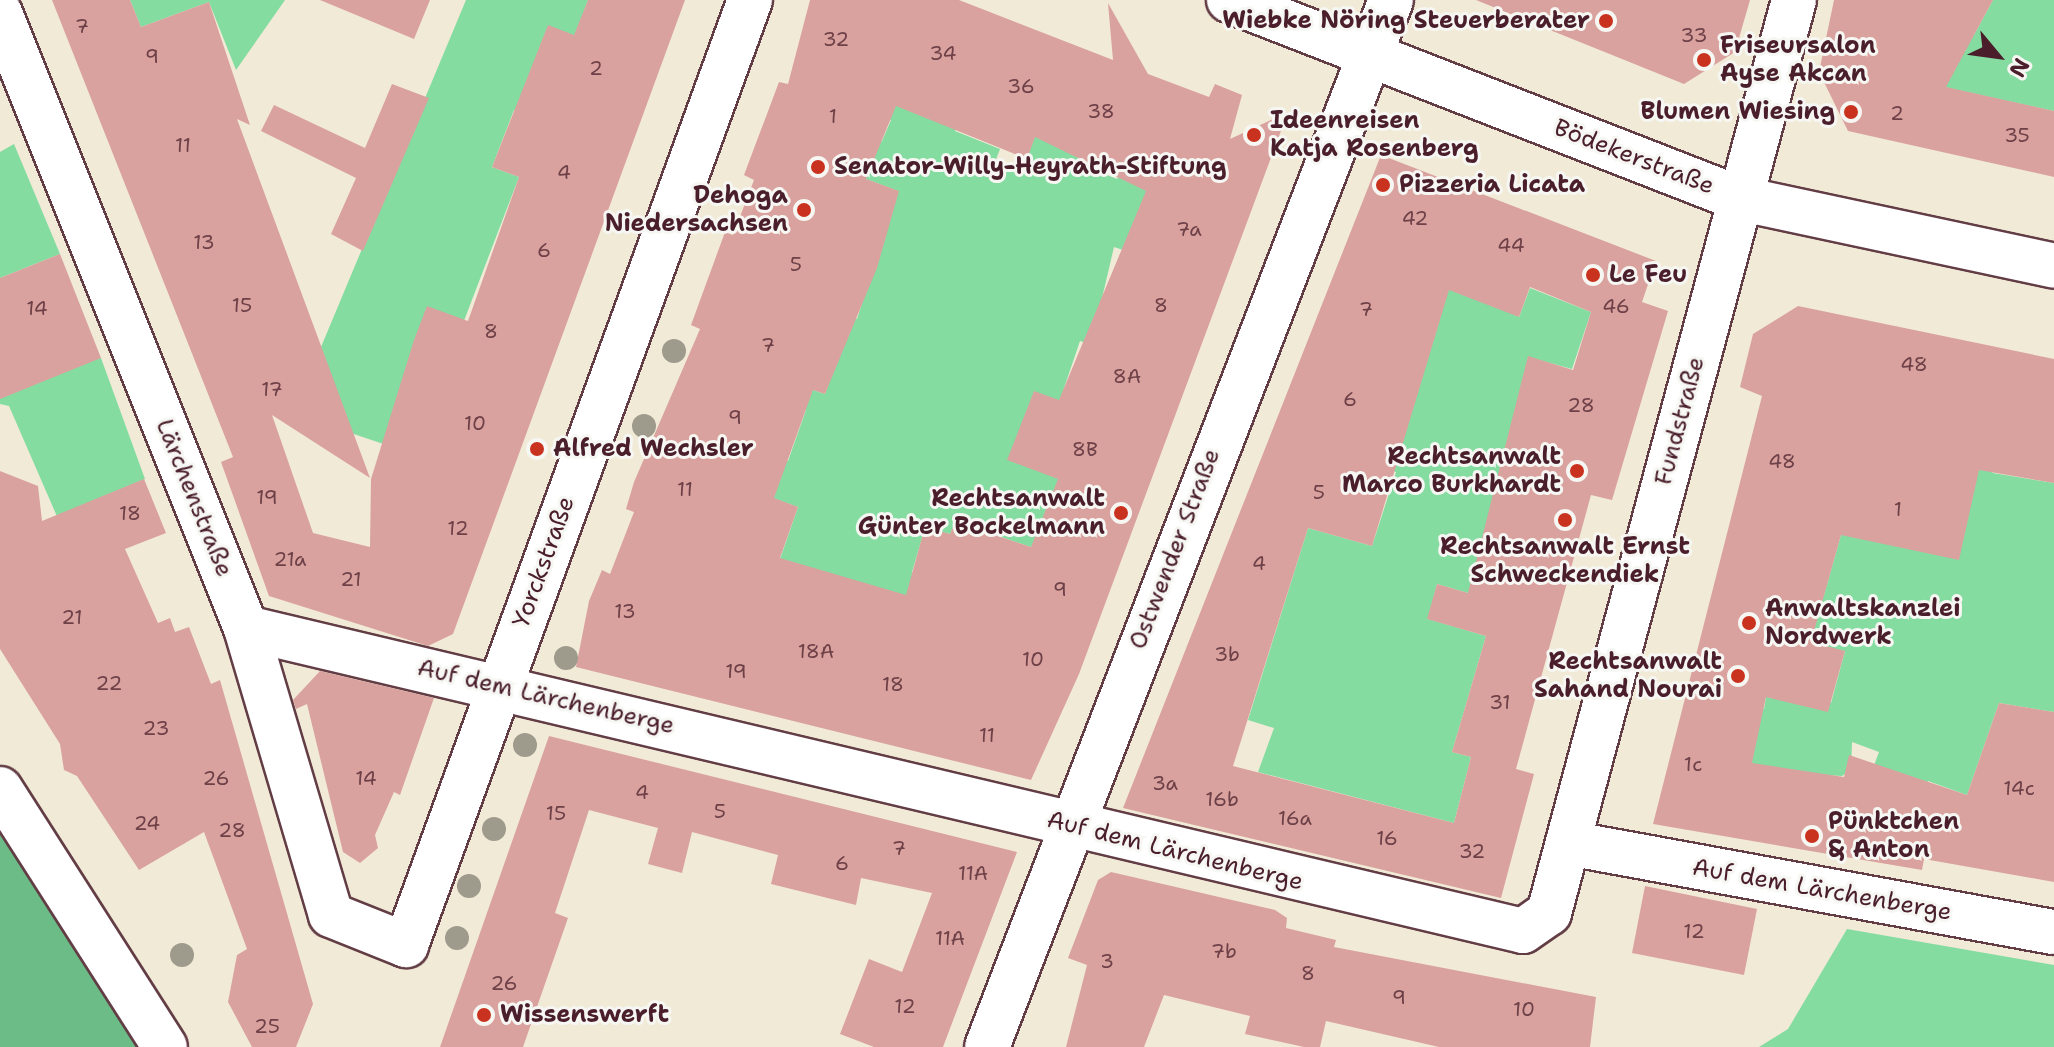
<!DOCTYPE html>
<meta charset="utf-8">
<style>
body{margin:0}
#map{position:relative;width:2054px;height:1047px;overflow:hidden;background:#f1ead7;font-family:"Shantell Sans",sans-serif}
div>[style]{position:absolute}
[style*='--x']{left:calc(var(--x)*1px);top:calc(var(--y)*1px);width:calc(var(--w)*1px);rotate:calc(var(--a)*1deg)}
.green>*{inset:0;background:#84dca1}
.forest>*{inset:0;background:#6bbc87}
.building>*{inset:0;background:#daa29e}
.roads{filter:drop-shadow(2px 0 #633d45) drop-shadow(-2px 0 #633d45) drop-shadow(0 2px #633d45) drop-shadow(0 -2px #633d45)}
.minor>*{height:44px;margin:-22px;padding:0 22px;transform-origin:22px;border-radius:22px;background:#fff}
.trees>*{width:24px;height:24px;margin:-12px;border-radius:50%;background:#9e9a8c}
.dots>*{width:22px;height:22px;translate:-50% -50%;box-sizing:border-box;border:4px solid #f6f6f2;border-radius:50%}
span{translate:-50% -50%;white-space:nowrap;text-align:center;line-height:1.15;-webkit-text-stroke:6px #f6f6f2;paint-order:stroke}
.number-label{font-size:20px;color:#6e4048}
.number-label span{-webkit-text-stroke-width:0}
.poi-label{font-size:24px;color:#4a1f2b;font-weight:700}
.right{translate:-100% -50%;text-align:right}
.left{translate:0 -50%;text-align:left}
.street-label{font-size:24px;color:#4a1f2b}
.north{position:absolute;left:1958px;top:16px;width:80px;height:80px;-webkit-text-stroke:6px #f6f6f2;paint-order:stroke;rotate:119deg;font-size:22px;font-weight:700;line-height:32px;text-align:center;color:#4a1f2b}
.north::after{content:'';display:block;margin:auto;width:28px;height:36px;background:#4a1f2b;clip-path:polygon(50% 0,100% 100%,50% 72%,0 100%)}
</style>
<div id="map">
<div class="green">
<i style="clip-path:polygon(130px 0,285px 0,236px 70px,209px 2px,141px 27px)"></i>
<i style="clip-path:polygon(466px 0,588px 0,584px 11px,602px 46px,548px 26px,523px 90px,551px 124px,514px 110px,492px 167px,519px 177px,413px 454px,333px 427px,321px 347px)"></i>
<i style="clip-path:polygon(1993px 0,2054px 0,2054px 111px,1903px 78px,1974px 35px)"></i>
<i style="clip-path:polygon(841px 95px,967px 97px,955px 131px,1000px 149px,995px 162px,1021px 172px,1043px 116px,1097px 161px,1095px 170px,1117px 179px,1133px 141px,1198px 165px,1141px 256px,1114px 247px,1091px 345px,1080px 341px,1062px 394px,1090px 491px,1031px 547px,956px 522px,950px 534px,925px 528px,912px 572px,914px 597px,670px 587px,779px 562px,798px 507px,761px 494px,762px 452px,788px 461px,806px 410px,767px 374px,825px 394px,846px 333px,804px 301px,857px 319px,898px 191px,850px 173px,882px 141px,891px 120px)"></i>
<i style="clip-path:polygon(14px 144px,60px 254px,0 278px,0 152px)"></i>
<i style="clip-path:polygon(1404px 242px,1519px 317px,1530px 288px,1591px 312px,1572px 369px,1528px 357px,1492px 600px,1437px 584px,1428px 619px,1486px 636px,1452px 752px,1471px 757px,1454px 823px,1258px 772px,1274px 728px,1248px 720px,1308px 528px,1372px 546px,1396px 472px,1328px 448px)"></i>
<i style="clip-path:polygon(0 330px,101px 358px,145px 479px,97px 499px,69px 544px,9px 406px,0 404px)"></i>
<i style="clip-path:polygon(1981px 460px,1993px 473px,2054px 483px,2054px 712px,1999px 703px,1967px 795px,1928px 781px,1922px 797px,1869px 779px,1879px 752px,1852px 742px,1851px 770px,1842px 776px,1729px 770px,1738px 702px,1764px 709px,1766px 697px,1831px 703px,1845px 651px,1782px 643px,1824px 595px,1841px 535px)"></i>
<i style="clip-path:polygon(1847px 929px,2054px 965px,2054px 1047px,1759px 1047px,1788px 1029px)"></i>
</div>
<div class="forest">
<i style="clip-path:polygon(0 789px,165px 1047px,0 1047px)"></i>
</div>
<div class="building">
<i style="clip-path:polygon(52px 0,130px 0,141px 27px,209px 2px,250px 125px,237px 119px,370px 478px,272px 415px,313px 533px,370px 547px,371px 479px,414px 340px,427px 306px,468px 321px,519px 177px,492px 167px,548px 25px,574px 35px,588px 0,685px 0,453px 634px,428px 646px,269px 596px,221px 462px,233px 457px)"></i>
<i style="clip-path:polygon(320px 0,430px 0,414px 39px)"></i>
<i style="clip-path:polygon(evenodd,810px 0,959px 0,1113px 60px,1108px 3px,1148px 74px,1209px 97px,1215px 84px,1242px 95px,1230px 139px,1288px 112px,1079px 674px,1031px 780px,576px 667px,589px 601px,602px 570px,610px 574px,634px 512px,626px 509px,634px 482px,700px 329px,691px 325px,725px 232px,733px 235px,754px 180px,744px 175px,779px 82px,788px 84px,810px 0,896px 106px,1027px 159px,1035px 137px,1146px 191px,1059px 400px,1034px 391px,1007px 460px,1058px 479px,1031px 547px,955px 522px,950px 534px,925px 527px,906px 595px,780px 558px,798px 507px,774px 498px,813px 390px,825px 394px,877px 268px,899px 191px,866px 179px,896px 106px)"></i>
<i style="clip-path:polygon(1476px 0,1750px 0,1735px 52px,1684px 84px)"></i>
<i style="clip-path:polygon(1834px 0,1993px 0,1946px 87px,2054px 111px,2054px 177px,1848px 131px,1819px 72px)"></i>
<i style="clip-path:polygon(392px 84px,429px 98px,363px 251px,331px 234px,356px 178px,261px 131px,274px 105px,365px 148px)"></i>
<i style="clip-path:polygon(evenodd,1381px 155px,1656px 261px,1642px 302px,1668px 311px,1612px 500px,1591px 495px,1516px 769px,1534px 774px,1501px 898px,1123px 808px,1381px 155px,1530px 287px,1591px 312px,1573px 370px,1528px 356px,1468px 593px,1437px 584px,1427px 619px,1486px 636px,1452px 752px,1471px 757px,1454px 823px,1233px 766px,1308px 528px,1372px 546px,1449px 290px,1519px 317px,1530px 287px)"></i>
<i style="clip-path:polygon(60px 254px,101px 358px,0 399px,0 278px)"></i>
<i style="clip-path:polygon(1798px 306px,2054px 359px,2054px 483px,1979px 470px,1959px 560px,1841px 535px,1811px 642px,1845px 651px,1828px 712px,1766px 697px,1752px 763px,1844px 777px,1849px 755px,1967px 795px,1999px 703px,2054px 712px,2054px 882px,1924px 859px,1922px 870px,1653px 824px,1762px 396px,1740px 387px,1753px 334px)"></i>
<i style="clip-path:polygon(0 471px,38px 486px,42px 521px,144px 479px,166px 533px,125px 549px,158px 623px,170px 618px,175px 632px,189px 627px,211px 684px,220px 680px,313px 1004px,296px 1047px,252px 1047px,228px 1002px,237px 955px,247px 949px,204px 832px,139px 870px,77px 776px,64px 770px,60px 744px,0 649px)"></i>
<i style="clip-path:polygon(320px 671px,434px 698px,400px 795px,394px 792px,375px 835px,378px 848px,360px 863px,343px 852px,307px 704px,296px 709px,293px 700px)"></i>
<i style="clip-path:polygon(549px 736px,1017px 852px,943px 1047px,874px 1047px,840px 1034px,869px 959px,902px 972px,932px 893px,861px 878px,856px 905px,771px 884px,778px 855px,692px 832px,682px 873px,648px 864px,658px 828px,589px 810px,555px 913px,568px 918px,523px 1047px,440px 1047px)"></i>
<i style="clip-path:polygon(1111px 872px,1275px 910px,1287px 918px,1286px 928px,1336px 940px,1334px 947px,1596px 997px,1590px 1047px,1439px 1047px,1326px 1021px,1320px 1047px,1304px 1047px,1245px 1034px,1250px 1016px,1164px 995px,1144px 1047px,1066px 1047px,1087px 965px,1068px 958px,1098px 880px)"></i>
<i style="clip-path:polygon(1645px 886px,1757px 909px,1744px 975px,1632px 953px)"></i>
</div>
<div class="roads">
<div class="minor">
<i style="--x:1229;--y:0;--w:546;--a:21.26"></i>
<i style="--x:1738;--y:198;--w:323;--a:12.1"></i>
<i style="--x:0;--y:13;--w:662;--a:68.2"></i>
<i style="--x:246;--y:628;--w:299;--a:73.5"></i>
<i style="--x:331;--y:915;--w:81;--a:21.8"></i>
<i style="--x:406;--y:945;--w:1006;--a:-70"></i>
<i style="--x:246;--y:628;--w:1312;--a:13.35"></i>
<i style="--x:1523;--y:931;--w:32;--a:-35"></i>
<i style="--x:1549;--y:913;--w:945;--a:-74.98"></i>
<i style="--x:0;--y:789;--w:306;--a:57.4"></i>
<i style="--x:1568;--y:843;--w:494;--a:10.4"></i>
<i style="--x:987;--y:1047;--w:1122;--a:-68.9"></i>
</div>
</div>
<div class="trees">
<i style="left:674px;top:351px"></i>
<i style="left:644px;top:426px"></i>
<i style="left:566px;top:658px"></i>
<i style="left:525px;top:745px"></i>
<i style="left:494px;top:829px"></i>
<i style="left:469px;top:886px"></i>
<i style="left:457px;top:938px"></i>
<i style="left:182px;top:955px"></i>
</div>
<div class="dots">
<i style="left:1606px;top:21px;background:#c8321e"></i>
<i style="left:1704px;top:60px;background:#c8321e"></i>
<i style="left:1851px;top:112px;background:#c8321e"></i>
<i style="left:1254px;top:135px;background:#c8321e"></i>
<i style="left:818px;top:167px;background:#c8321e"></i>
<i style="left:1383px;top:185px;background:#c8321e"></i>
<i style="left:804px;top:210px;background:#c8321e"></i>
<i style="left:1593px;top:275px;background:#c8321e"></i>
<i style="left:537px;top:449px;background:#c8321e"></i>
<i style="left:1577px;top:471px;background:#c8321e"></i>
<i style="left:1121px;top:513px;background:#c8321e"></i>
<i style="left:1565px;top:520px;background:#c8321e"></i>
<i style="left:1749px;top:623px;background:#c8321e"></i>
<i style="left:1738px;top:676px;background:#c8321e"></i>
<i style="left:1812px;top:836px;background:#c8321e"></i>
<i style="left:484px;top:1015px;background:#c8321e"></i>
</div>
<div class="number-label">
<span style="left:82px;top:26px">7</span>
<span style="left:1694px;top:35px">33</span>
<span style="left:836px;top:39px">32</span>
<span style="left:943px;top:53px">34</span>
<span style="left:152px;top:56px">9</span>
<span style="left:596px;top:68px">2</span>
<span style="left:1021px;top:86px">36</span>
<span style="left:1101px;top:111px">38</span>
<span style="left:1897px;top:113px">2</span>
<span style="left:833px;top:116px">1</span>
<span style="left:2017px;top:135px">35</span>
<span style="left:183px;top:145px">11</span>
<span style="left:564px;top:172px">4</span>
<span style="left:1415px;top:218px">42</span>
<span style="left:1189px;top:229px">7a</span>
<span style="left:204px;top:242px">13</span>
<span style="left:1511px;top:245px">44</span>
<span style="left:544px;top:250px">6</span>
<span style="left:796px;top:264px">5</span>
<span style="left:242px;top:305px">15</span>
<span style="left:1161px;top:305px">8</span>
<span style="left:1616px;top:306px">46</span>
<span style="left:37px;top:308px">14</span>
<span style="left:1366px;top:309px">7</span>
<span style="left:491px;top:331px">8</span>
<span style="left:768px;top:345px">7</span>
<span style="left:1914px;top:364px">48</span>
<span style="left:1127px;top:376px">8A</span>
<span style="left:272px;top:389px">17</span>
<span style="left:1350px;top:399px">6</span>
<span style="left:1581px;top:405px">28</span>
<span style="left:735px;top:417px">9</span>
<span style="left:475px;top:423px">10</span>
<span style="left:1085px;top:449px">8B</span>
<span style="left:1782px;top:461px">48</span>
<span style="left:685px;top:489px">11</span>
<span style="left:1319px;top:492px">5</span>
<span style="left:267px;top:497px">19</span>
<span style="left:1898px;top:509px">1</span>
<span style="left:130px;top:513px">18</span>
<span style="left:458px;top:528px">12</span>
<span style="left:290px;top:559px">21a</span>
<span style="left:1259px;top:563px">4</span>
<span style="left:351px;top:579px">21</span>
<span style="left:1060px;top:589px">9</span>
<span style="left:625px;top:611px">13</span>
<span style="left:72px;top:617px">21</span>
<span style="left:816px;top:651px">18A</span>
<span style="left:1227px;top:654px">3b</span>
<span style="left:1033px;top:659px">10</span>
<span style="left:736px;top:671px">19</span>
<span style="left:109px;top:683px">22</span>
<span style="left:893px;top:684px">18</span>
<span style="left:1500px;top:702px">31</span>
<span style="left:156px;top:728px">23</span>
<span style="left:987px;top:735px">11</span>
<span style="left:1693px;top:764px">1c</span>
<span style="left:216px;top:778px">26</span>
<span style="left:366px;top:778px">14</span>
<span style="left:1165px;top:783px">3a</span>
<span style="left:2019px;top:788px">14c</span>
<span style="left:642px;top:792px">4</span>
<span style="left:1222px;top:799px">16b</span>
<span style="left:720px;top:811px">5</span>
<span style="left:556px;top:813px">15</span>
<span style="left:1295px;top:818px">16a</span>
<span style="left:147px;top:823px">24</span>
<span style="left:232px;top:830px">28</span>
<span style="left:1387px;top:838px">16</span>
<span style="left:899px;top:848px">7</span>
<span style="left:1472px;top:851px">32</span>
<span style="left:842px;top:863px">6</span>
<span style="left:973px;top:873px">11A</span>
<span style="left:1694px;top:931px">12</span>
<span style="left:950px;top:938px">11A</span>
<span style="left:1224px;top:951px">7b</span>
<span style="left:1107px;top:961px">3</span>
<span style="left:1308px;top:973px">8</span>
<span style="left:504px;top:983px">26</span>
<span style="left:1399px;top:997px">9</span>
<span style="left:905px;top:1006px">12</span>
<span style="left:1524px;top:1009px">10</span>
<span style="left:267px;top:1026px">25</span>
</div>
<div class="poi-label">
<span class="right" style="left:1590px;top:21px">Wiebke Nöring Steuerberater</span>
<span class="left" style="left:1720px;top:60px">Friseursalon<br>Ayse Akcan</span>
<span class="right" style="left:1835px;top:112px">Blumen Wiesing</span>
<span class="left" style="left:1270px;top:135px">Ideenreisen<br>Katja Rosenberg</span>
<span class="left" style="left:834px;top:167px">Senator-Willy-Heyrath-Stiftung</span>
<span class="left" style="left:1399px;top:185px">Pizzeria Licata</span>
<span class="right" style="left:788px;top:210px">Dehoga<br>Niedersachsen</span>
<span class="left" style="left:1609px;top:275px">Le Feu</span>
<span class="left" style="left:553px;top:449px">Alfred Wechsler</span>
<span class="right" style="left:1561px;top:471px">Rechtsanwalt<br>Marco Burkhardt</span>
<span class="right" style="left:1105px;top:513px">Rechtsanwalt<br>Günter Bockelmann</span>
<span style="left:1565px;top:561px">Rechtsanwalt Ernst<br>Schweckendiek</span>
<span class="left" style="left:1765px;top:623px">Anwaltskanzlei<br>Nordwerk</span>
<span class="right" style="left:1722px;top:676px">Rechtsanwalt<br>Sahand Nourai</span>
<span class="left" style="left:1828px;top:836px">Pünktchen<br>&amp; Anton</span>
<span class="left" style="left:500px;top:1015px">Wissenswerft</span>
</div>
<div class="street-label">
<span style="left:1634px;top:157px;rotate:21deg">Bödekerstraße</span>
<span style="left:1680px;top:421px;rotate:-75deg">Fundstraße</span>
<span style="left:194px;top:498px;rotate:68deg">Lärchenstraße</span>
<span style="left:1175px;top:549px;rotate:-69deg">Ostwender Straße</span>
<span style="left:544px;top:562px;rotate:-70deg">Yorckstraße</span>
<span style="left:546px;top:697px;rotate:13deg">Auf dem Lärchenberge</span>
<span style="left:1175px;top:851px;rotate:14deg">Auf dem Lärchenberge</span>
<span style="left:1822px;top:890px;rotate:10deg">Auf dem Lärchenberge</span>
</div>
<div class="north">N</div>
</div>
